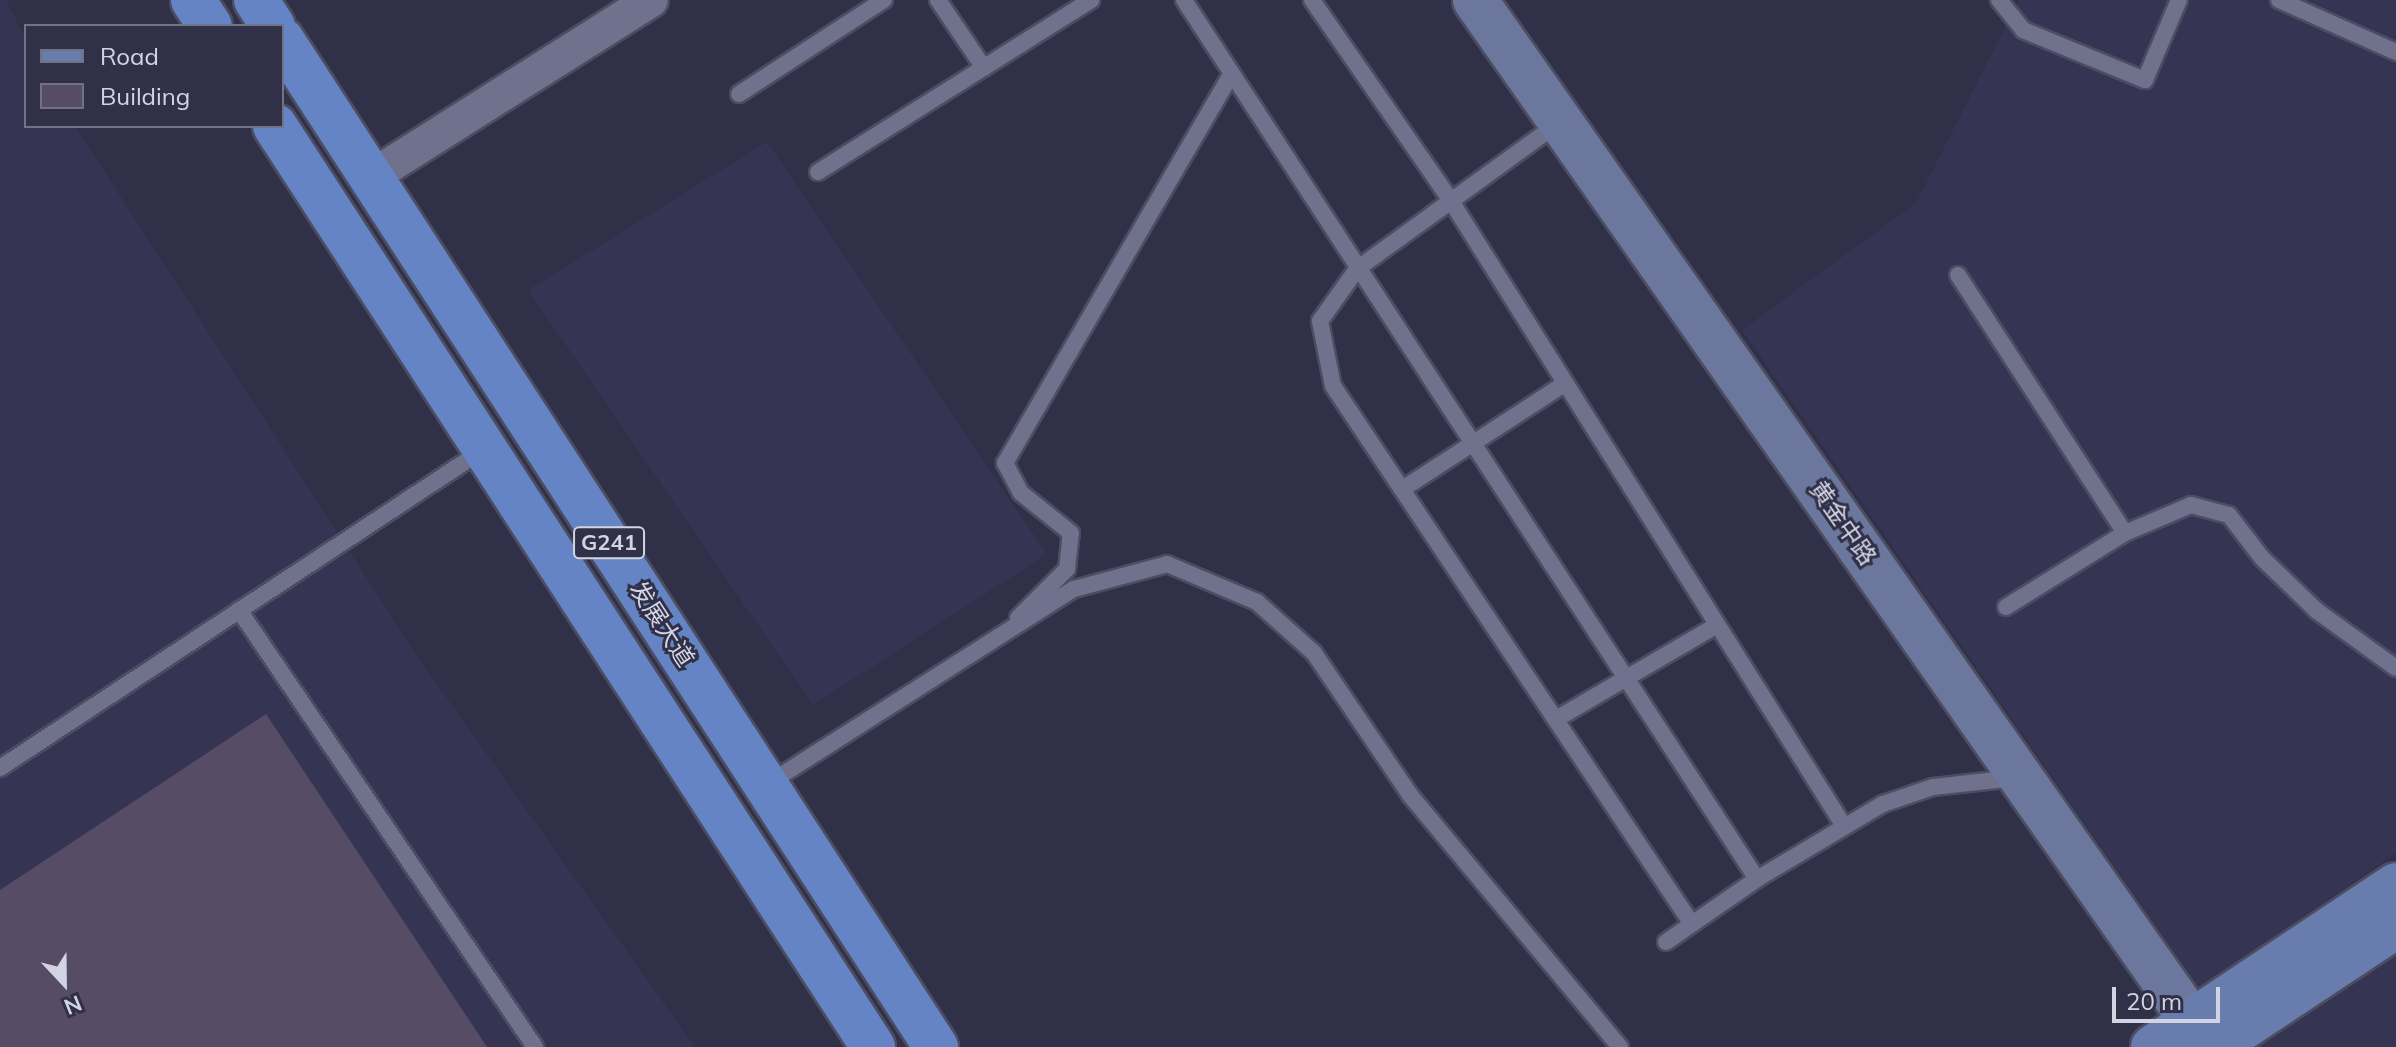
<!DOCTYPE html>
<meta charset="utf-8">
<style>
body{margin:0}
#map{position:relative;width:2396px;height:1047px;overflow:hidden;background:#303048;font-family:Mulish,"Noto Sans SC",sans-serif}
div>[style]{position:absolute}
[style*='--x']{left:calc(var(--x)*1px);top:calc(var(--y)*1px);width:calc(var(--w)*1px);rotate:calc(var(--a)*1deg)}
.built>*{inset:0;background:#353453}
.building>*{inset:0;background:#574c65}
.roads{filter:drop-shadow(2px 0 #4c4d61) drop-shadow(-2px 0 #4c4d61) drop-shadow(0 2px #4c4d61) drop-shadow(0 -2px #4c4d61)}
.lane>*{height:16px;margin:-8px;padding:0 8px;transform-origin:8px;border-radius:8px;background:#70718c}
.street>*{height:34px;margin:-17px;padding:0 17px;transform-origin:17px;border-radius:17px;background:#70718c}
.secondary>*{height:44px;margin:-22px;padding:0 22px;transform-origin:22px;border-radius:22px;background:#6c779d}
.primary>*{height:44px;margin:-22px;padding:0 22px;transform-origin:22px;border-radius:22px;background:#697cae}
.highway>*{height:44px;margin:-22px;padding:0 22px;transform-origin:22px;border-radius:22px;background:#6484c5}
span{translate:-50% -50%;white-space:nowrap;text-align:center;line-height:1.15;-webkit-text-stroke:6px #303048;paint-order:stroke}
.shield-label span{padding:2px 6px;background:#303048;border:2px solid;border-radius:6px;-webkit-text-stroke-width:0}
.shield-label{font-size:22px;color:#d3d4e3;font-weight:700}
.street-label{font-size:24px;color:#d3d4e3}
.legend{position:absolute;left:24px;top:24px;width:260px;height:104px;box-sizing:border-box;background:#303048;border:2px solid #717286;margin:0;padding:10px 14px;list-style:none;font-size:24px;color:#d3d4e3}
.legend li{display:flex;align-items:center;gap:16px;height:40px}
.legend b{width:40px;border:2px solid #717286}
.north{position:absolute;left:24px;top:943px;width:80px;height:80px;-webkit-text-stroke:6px #303048;paint-order:stroke;rotate:158deg;font-size:22px;font-weight:700;line-height:32px;text-align:center;color:#d3d4e3}
.north::after{content:'';display:block;margin:auto;width:28px;height:36px;background:#d3d4e3;clip-path:polygon(50% 0,100% 100%,50% 72%,0 100%)}
.scale{position:absolute;left:2112px;top:987px;width:108px;height:36px;box-sizing:border-box;border:4px solid #d3d4e3;border-top:0;padding-left:10px;font-size:24px;line-height:28px;white-space:nowrap;color:#d3d4e3;-webkit-text-stroke:6px #303048;paint-order:stroke}
</style>
<div id="map">
<div class="built">
<i style="clip-path:polygon(0 0,6px 0,26px 40px,26px 126px,75px 126px,417px 656px,695px 1047px,0 1047px)"></i>
<i style="clip-path:polygon(2019px 0,2396px 0,2396px 853px,2199px 988px,1742px 330px,1916px 203px)"></i>
<i style="clip-path:polygon(767px 142px,1047px 554px,813px 705px,528px 290px)"></i>
<i style="clip-path:polygon(2396px 955px,2396px 1047px,2257px 1047px)"></i>
</div>
<div class="building">
<i style="clip-path:polygon(266px 714px,487px 1047px,0 1047px,0 890px)"></i>
</div>
<div class="roads">
<div class="lane">
<i style="--x:938;--y:0;--w:82;--a:55.9"></i>
<i style="--x:1184;--y:0;--w:1049;--a:56.9"></i>
<i style="--x:1312;--y:0;--w:244;--a:55.3"></i>
<i style="--x:1451;--y:201;--w:738;--a:57.84"></i>
<i style="--x:1999;--y:0;--w:38;--a:51"></i>
<i style="--x:2023;--y:30;--w:132;--a:22.3"></i>
<i style="--x:2145;--y:80;--w:87;--a:-67"></i>
<i style="--x:2279;--y:0;--w:128;--a:24"></i>
<i style="--x:739;--y:94;--w:173;--a:-33"></i>
<i style="--x:1560;--y:122;--w:251;--a:144.1"></i>
<i style="--x:1357;--y:269;--w:64;--a:125.4"></i>
<i style="--x:1320;--y:321;--w:66;--a:78.7"></i>
<i style="--x:1333;--y:386;--w:647;--a:56.29"></i>
<i style="--x:818;--y:172;--w:323;--a:-32.2"></i>
<i style="--x:1958;--y:275;--w:307;--a:57.1"></i>
<i style="--x:1404;--y:488;--w:191;--a:-33"></i>
<i style="--x:2006;--y:607;--w:140;--a:-31.9"></i>
<i style="--x:2125;--y:533;--w:72;--a:-23"></i>
<i style="--x:2191;--y:505;--w:39;--a:15"></i>
<i style="--x:2229;--y:515;--w:54;--a:52.5"></i>
<i style="--x:2262;--y:558;--w:76;--a:43.9"></i>
<i style="--x:2317;--y:611;--w:97;--a:35.8"></i>
<i style="--x:239;--y:610;--w:528;--a:55.89"></i>
<i style="--x:1018;--y:618;--w:69;--a:-45"></i>
<i style="--x:1067;--y:569;--w:36;--a:-84"></i>
<i style="--x:1071;--y:533;--w:64;--a:-141.3"></i>
<i style="--x:1021;--y:493;--w:34;--a:-118"></i>
<i style="--x:1005;--y:463;--w:449;--a:-59.8"></i>
<i style="--x:1558;--y:718;--w:184;--a:-30.3"></i>
<i style="--x:0;--y:768;--w:578;--a:-33.36"></i>
<i style="--x:766;--y:785;--w:365;--a:-32.5"></i>
<i style="--x:1074;--y:589;--w:96;--a:-15"></i>
<i style="--x:1167;--y:564;--w:98;--a:22.9"></i>
<i style="--x:1257;--y:602;--w:76;--a:41.8"></i>
<i style="--x:1314;--y:653;--w:171;--a:55.9"></i>
<i style="--x:1410;--y:795;--w:328;--a:50.2"></i>
<i style="--x:1666;--y:942;--w:111;--a:-34.7"></i>
<i style="--x:1757;--y:879;--w:147;--a:-30.8"></i>
<i style="--x:1883;--y:804;--w:53;--a:-18.8"></i>
<i style="--x:1933;--y:787;--w:82;--a:-6.3"></i>
</div>
<div class="street">
<i style="--x:371;--y:177;--w:331;--a:-32.3"></i>
</div>
<div class="secondary">
<i style="--x:1475;--y:0;--w:1279;--a:54.93"></i>
</div>
<div class="primary">
<i style="--x:2153;--y:1047;--w:292;--a:-33.7"></i>
<i style="--x:2214;--y:1047;--w:219;--a:-33.6"></i>
</div>
<div class="highway">
<i style="--x:193;--y:0;--w:31;--a:57"></i>
<i style="--x:256;--y:0;--w:31;--a:57"></i>
<i style="--x:282;--y:40;--w:1201;--a:57"></i>
<i style="--x:275;--y:126;--w:1098;--a:57"></i>
</div>
</div>
<div class="shield-label">
<span style="left:609px;top:543px">G241</span>
</div>
<div class="street-label">
<span style="left:1843px;top:523px;rotate:55deg">黄金中路</span>
<span style="left:662px;top:624px;rotate:57deg">发展大道</span>
</div>
<ul class="legend">
<li><b style="height:10px;background:#697cae"></b>Road</li>
<li><b style="height:22px;background:#574c65"></b>Building</li>
</ul>
<div class="north">N</div>
<div class="scale">20 m</div>
</div>
